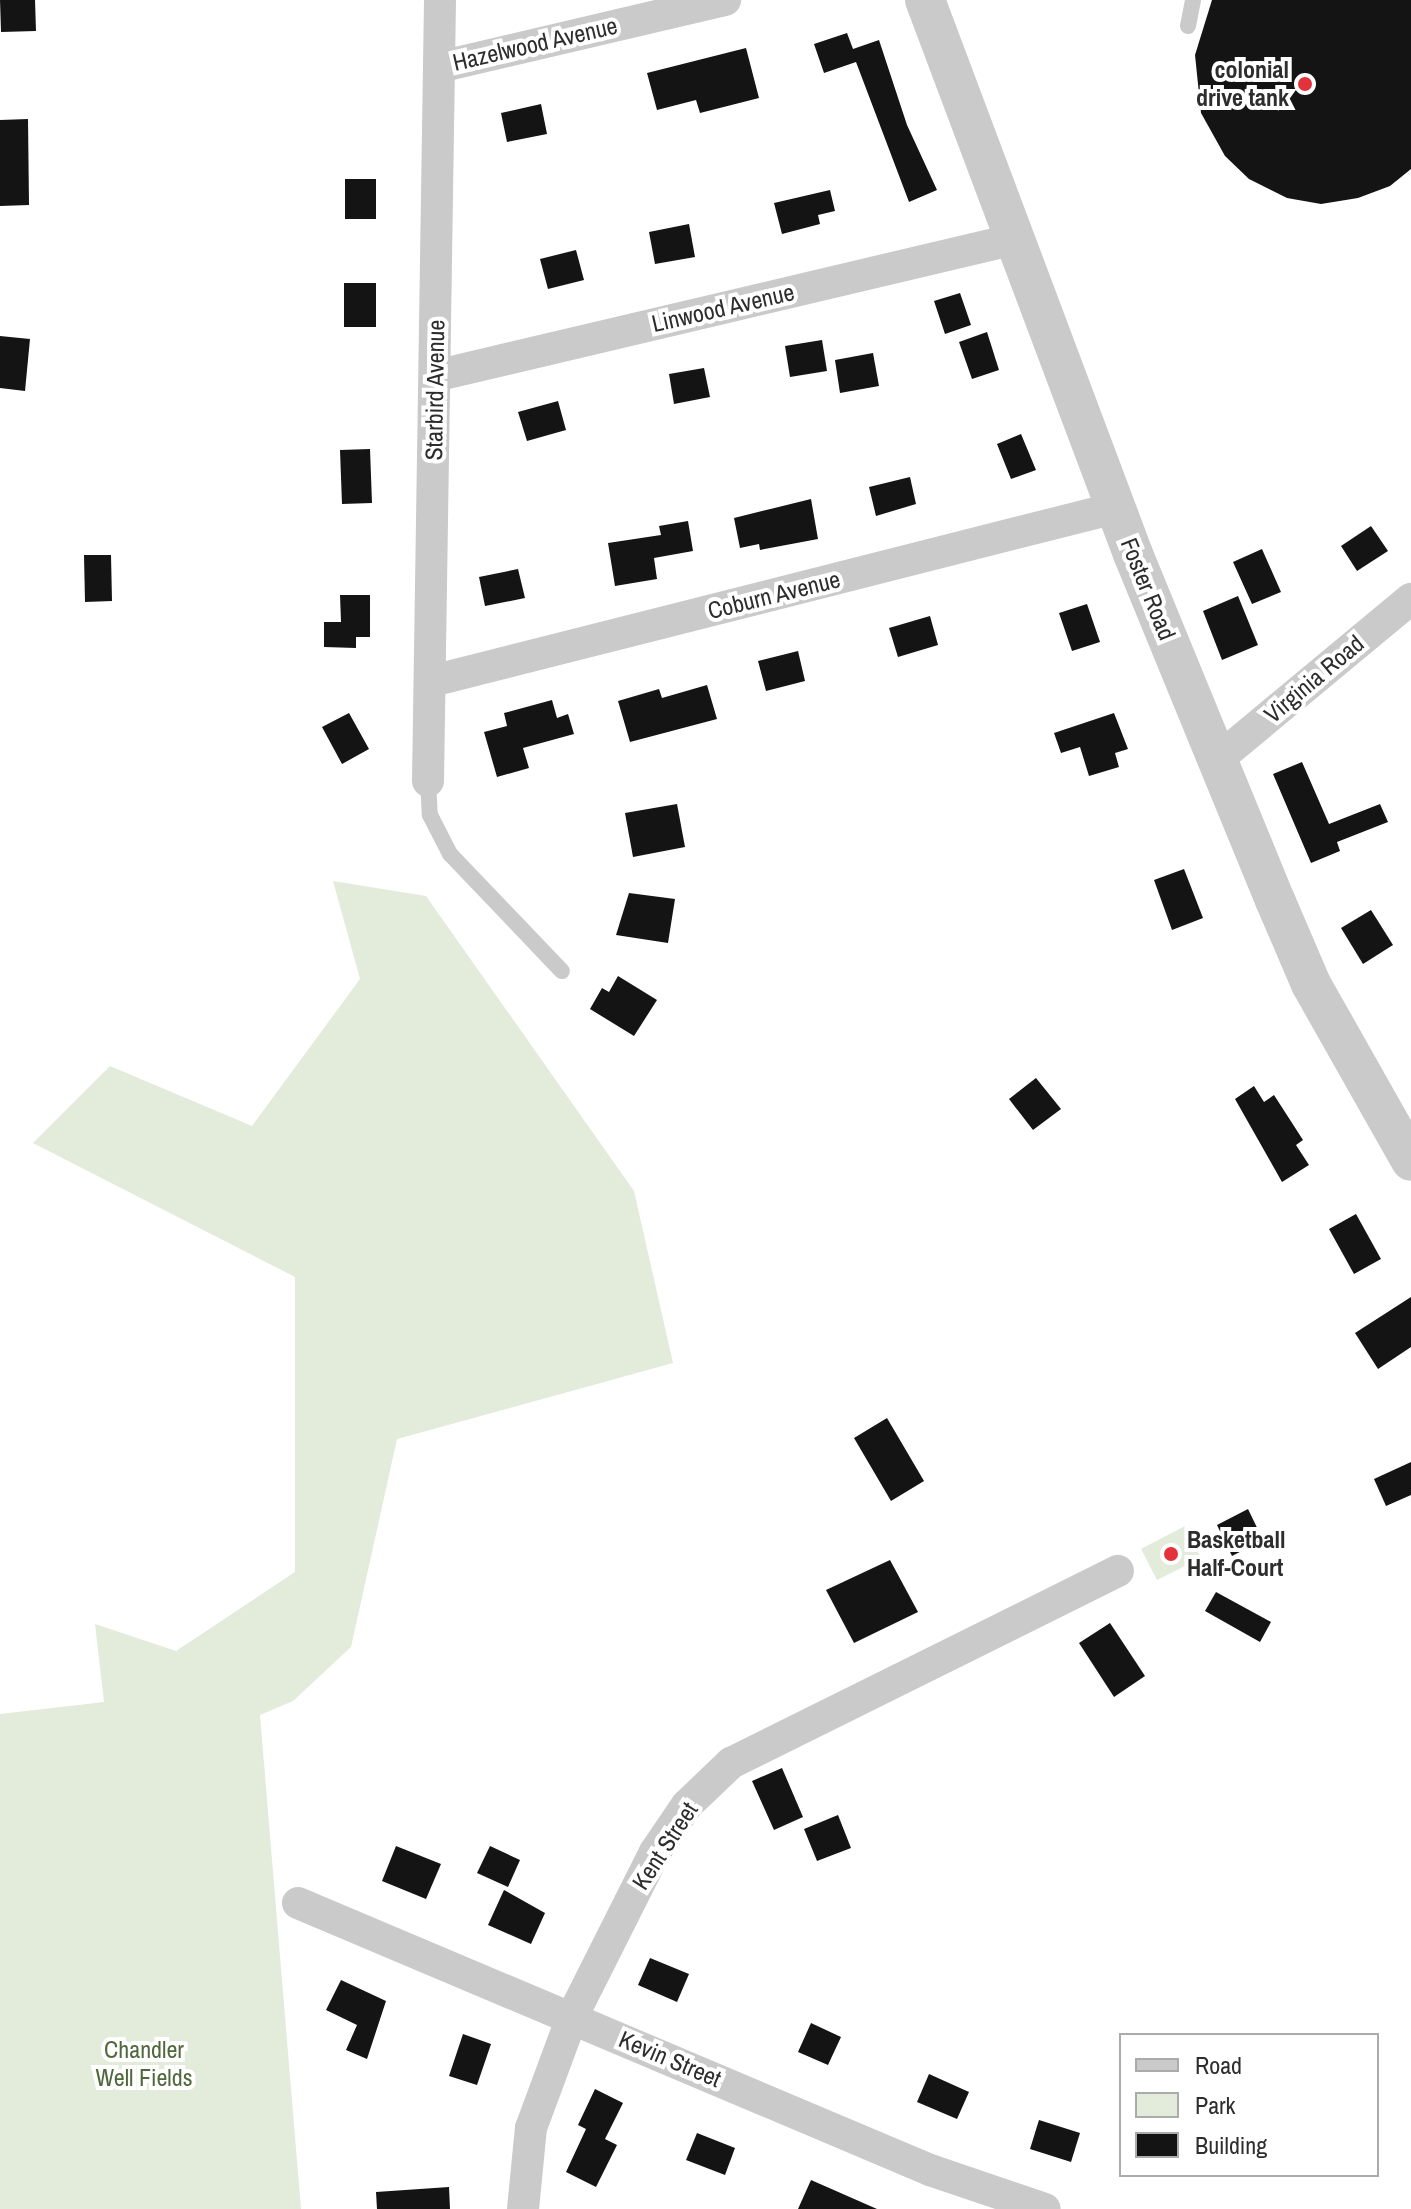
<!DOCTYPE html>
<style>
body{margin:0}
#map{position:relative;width:1411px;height:2209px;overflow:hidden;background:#fff;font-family:"Archivo Narrow",sans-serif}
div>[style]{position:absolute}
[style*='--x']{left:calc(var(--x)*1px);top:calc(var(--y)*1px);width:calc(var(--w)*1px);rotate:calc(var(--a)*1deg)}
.green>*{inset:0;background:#e3ebdb}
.building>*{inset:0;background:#141414}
.service>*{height:16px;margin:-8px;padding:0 8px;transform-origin:8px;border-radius:8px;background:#cacaca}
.minor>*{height:32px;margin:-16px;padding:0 16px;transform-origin:16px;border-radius:16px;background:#cacaca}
.tertiary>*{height:40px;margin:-20px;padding:0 20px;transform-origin:20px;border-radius:20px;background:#cacaca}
.dots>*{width:22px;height:22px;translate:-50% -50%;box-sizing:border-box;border:4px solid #fff;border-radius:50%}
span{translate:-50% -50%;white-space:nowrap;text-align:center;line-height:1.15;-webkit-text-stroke:8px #fff;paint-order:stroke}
.street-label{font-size:24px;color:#2d2d2d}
.poi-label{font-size:24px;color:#2d2d2d;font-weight:700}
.right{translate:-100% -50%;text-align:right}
.left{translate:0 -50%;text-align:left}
.park-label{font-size:24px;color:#50683c}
.legend{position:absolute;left:1119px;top:2033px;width:260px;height:144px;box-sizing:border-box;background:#fff;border:2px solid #ababab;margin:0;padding:10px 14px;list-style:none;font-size:24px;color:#2d2d2d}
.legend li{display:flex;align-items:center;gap:16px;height:40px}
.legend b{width:40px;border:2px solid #ababab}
</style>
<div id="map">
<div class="green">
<i style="clip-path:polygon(333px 881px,426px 896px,634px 1191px,673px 1363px,397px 1439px,351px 1647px,293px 1701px,260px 1715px,301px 2209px,0 2209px,0 1714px,104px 1702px,95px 1624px,176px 1651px,295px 1572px,295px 1277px,33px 1143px,110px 1066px,252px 1126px,360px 979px)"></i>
<i style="clip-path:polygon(1185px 1526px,1201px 1558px,1157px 1580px,1141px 1549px)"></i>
</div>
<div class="building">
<i style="clip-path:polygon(0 0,35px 0,36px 31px,1px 32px)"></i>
<i style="clip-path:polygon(1212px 0,1411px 0,1411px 169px,1390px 186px,1358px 198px,1321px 204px,1287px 198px,1249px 179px,1225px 156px,1201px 113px,1195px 55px)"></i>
<i style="clip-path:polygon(847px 33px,853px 49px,879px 40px,907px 125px,937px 190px,909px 202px,856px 62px,824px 73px,814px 44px)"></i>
<i style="clip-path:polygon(746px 48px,759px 98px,700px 113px,696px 100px,657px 110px,647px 73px)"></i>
<i style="clip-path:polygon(541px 104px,547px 134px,507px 142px,501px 113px)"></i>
<i style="clip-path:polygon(28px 119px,29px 205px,0 206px,0 120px)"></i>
<i style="clip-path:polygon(345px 179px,376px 179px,376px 219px,345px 219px)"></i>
<i style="clip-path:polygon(830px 190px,835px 211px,818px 215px,820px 224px,782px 234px,774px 203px)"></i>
<i style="clip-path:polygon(689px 224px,695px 257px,655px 264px,649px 232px)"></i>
<i style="clip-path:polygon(576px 250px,584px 280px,548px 289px,540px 259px)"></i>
<i style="clip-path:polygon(344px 283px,376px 283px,376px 327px,344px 327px)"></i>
<i style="clip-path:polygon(960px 293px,971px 325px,945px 334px,934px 301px)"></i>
<i style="clip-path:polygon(987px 332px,999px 370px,972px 379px,959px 342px)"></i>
<i style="clip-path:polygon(0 336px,30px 339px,25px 391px,0 388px)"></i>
<i style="clip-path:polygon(822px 340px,827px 371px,790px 377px,785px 346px)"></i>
<i style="clip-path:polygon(873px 353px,879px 386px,840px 393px,835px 360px)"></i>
<i style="clip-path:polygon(704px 368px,710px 397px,674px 404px,669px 374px)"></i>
<i style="clip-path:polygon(558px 401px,566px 430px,527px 441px,518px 412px)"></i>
<i style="clip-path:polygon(1021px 434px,1036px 470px,1011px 479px,997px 444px)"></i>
<i style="clip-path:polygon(370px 449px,372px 503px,342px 504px,340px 450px)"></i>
<i style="clip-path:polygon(910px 477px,916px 504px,876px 516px,869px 487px)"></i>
<i style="clip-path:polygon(811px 499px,818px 539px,760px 550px,759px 544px,740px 548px,734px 518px)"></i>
<i style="clip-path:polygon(688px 521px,693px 551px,654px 558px,657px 579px,615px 586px,608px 543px,661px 535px,659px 526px)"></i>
<i style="clip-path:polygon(1371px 526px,1388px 551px,1357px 571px,1341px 546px)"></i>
<i style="clip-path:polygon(1262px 549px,1281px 592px,1252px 604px,1233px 562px)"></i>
<i style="clip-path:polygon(84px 555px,111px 555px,112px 601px,85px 602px)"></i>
<i style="clip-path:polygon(518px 569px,525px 598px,485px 606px,479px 577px)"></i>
<i style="clip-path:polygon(340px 595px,370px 595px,370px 637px,356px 637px,356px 648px,324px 647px,324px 622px,341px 622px)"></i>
<i style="clip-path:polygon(1238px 596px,1258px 645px,1222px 660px,1203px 611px)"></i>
<i style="clip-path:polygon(1087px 604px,1100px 642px,1072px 651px,1059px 613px)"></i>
<i style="clip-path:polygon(930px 616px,938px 645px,898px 657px,889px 628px)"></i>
<i style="clip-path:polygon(798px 651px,805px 681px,766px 691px,758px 661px)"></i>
<i style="clip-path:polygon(707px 685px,717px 719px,630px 742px,618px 701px,659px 689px,662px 698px)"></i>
<i style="clip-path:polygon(552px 700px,557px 718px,568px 714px,574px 734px,523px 748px,529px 768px,497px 777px,484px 732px,507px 726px,504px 713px)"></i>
<i style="clip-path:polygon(349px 713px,369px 749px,342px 764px,322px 727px)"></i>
<i style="clip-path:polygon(1114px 713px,1128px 749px,1115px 753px,1119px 767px,1089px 776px,1080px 747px,1061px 753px,1054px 733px)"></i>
<i style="clip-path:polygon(1302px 762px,1329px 824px,1380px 804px,1388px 822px,1337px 842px,1340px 851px,1311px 863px,1273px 774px)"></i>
<i style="clip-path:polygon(677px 804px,685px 847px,633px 857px,625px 813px)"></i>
<i style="clip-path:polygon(1184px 869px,1203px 918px,1172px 930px,1154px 880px)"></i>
<i style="clip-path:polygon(629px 893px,675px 899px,668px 943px,616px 935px)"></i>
<i style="clip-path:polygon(1371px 910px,1393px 945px,1363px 964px,1341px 928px)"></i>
<i style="clip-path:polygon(618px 976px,657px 1000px,634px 1036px,590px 1009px,602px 988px,609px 992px)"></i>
<i style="clip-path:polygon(1036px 1078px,1061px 1109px,1033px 1130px,1009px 1099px)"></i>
<i style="clip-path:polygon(1254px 1086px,1264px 1102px,1274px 1095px,1303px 1140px,1296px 1145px,1309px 1165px,1282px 1182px,1235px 1099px)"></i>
<i style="clip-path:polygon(1356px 1214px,1381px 1259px,1354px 1274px,1329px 1229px)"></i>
<i style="clip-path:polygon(1411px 1297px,1411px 1347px,1378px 1369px,1355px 1333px)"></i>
<i style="clip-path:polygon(887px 1418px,924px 1481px,891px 1501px,854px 1438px)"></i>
<i style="clip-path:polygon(1411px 1462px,1411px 1495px,1386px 1506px,1374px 1479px)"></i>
<i style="clip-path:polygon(1248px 1509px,1263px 1540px,1232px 1556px,1217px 1525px)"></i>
<i style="clip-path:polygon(890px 1560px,918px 1612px,854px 1643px,826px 1590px)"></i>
<i style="clip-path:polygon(1216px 1592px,1271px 1622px,1260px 1642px,1205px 1611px)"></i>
<i style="clip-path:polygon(1110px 1623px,1145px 1676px,1114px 1697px,1079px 1643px)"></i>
<i style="clip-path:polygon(782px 1768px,803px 1817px,774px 1830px,752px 1781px)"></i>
<i style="clip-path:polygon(838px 1815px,851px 1848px,817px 1861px,804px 1829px)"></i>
<i style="clip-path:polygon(396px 1846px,441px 1864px,426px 1899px,382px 1881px)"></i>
<i style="clip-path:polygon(490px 1846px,520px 1860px,508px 1887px,477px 1873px)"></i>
<i style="clip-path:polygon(504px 1890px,545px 1913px,531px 1944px,488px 1925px)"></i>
<i style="clip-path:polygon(650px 1958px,689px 1974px,677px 2002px,638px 1985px)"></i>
<i style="clip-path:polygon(341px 1980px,386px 2001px,367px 2059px,346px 2050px,357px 2025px,326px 2010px)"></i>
<i style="clip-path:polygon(811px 2023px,841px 2037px,828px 2065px,798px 2052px)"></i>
<i style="clip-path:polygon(463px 2034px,491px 2044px,477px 2085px,449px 2076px)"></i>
<i style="clip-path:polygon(929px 2074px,969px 2092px,957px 2119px,917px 2102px)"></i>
<i style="clip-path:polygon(595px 2089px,623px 2103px,605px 2139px,617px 2145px,596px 2187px,566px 2172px,586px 2129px,578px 2125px)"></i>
<i style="clip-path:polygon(1039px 2120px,1080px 2133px,1071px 2162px,1030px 2149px)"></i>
<i style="clip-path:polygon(697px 2133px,735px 2148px,725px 2175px,686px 2160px)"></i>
<i style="clip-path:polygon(811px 2180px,877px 2209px,798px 2209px)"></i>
<i style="clip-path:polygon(449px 2187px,450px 2209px,377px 2209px,376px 2192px)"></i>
</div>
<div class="service">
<i style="--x:1188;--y:26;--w:26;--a:-79"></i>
<i style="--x:428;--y:781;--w:34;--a:87"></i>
<i style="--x:430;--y:815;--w:44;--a:62.9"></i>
<i style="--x:450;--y:854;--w:162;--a:46.3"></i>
</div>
<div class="minor">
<i style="--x:439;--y:67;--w:294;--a:-13.2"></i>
<i style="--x:435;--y:376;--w:592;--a:-13.28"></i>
<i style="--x:432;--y:681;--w:705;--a:-14.21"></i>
<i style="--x:1218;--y:759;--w:251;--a:-39.7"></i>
<i style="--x:428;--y:781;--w:781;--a:-89.12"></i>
<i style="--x:298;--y:1903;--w:686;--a:22.9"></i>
<i style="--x:930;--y:2170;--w:121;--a:18.7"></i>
<i style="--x:523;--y:2209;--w:81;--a:-84.4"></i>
<i style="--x:531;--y:2128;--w:118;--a:-69.7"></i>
<i style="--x:572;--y:2017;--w:185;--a:-63.3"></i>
<i style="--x:655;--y:1852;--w:57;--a:-55.8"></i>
<i style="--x:687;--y:1805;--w:61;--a:-43.7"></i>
<i style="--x:731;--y:1763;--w:432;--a:-26.4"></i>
</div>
<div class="tertiary">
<i style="--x:925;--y:0;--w:592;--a:69.42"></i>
<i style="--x:1133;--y:554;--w:374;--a:67.7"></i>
<i style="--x:1275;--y:900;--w:91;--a:66.8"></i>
<i style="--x:1311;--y:984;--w:203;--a:60.5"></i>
</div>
<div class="dots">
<i style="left:1305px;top:84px;background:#e2323c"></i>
<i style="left:1171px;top:1554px;background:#e2323c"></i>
</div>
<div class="street-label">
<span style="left:535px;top:44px;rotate:-13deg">Hazelwood Avenue</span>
<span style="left:723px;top:308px;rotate:-13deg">Linwood Avenue</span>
<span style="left:435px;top:390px;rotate:-89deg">Starbird Avenue</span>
<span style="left:1148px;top:589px;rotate:68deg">Foster Road</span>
<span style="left:774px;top:595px;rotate:-14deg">Coburn Avenue</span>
<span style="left:1314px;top:679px;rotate:-40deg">Virginia Road</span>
<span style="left:665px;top:1846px;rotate:-57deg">Kent Street</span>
<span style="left:670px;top:2059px;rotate:23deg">Kevin Street</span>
</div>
<div class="poi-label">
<span class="right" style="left:1289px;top:84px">colonial<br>drive tank</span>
<span class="left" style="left:1187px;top:1554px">Basketball<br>Half-Court</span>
</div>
<div class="park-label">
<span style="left:144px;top:2064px">Chandler<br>Well Fields</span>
</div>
<ul class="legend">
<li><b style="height:10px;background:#cacaca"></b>Road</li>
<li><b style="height:22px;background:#e3ebdb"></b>Park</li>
<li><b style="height:22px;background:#141414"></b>Building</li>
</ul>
</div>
